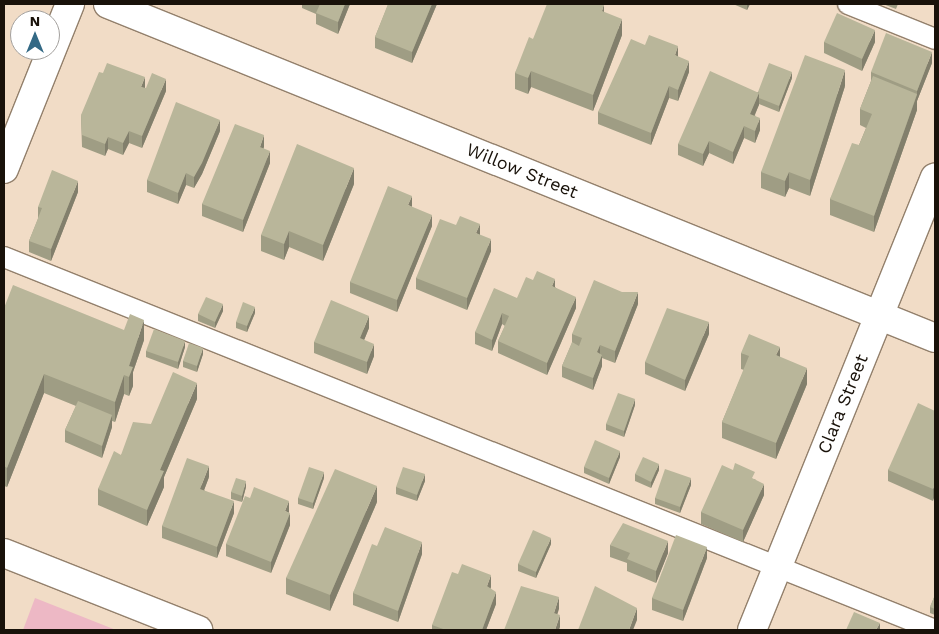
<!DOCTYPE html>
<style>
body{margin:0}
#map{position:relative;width:939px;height:634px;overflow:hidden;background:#f1dcc6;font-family:"Work Sans",sans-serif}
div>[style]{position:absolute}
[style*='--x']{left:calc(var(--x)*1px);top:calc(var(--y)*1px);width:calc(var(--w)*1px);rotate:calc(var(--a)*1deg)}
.green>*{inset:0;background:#edb8c5}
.roads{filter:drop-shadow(1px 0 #93806c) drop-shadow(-1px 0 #93806c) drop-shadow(0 1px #93806c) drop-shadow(0 -1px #93806c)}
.lane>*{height:20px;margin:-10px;padding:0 10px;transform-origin:10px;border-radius:10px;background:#fff}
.street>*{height:28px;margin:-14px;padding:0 14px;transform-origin:14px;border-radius:14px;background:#fff}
.wall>*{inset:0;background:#9f9d84}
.shaded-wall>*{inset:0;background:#827f6c}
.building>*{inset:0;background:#b9b69a}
span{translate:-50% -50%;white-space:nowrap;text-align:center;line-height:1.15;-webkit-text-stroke:5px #fff;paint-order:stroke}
.street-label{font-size:18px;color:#19120a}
.frame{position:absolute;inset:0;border:5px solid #19120a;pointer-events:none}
.north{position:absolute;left:10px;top:10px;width:50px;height:50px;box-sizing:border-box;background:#fff;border:1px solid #a3a09d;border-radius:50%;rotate:0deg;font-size:14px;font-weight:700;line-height:20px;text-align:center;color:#19120a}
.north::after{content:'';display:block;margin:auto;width:18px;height:22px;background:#336985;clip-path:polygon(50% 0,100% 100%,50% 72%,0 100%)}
</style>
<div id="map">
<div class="green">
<i style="clip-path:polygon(35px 598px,116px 630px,23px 630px)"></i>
</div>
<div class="roads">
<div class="lane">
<i style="--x:848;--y:4;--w:94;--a:21.9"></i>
<i style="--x:4;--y:257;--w:1003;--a:21.83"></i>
</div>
<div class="street">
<i style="--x:108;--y:4;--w:892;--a:21.99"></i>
<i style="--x:4;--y:169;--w:178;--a:-68.2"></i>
<i style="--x:4;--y:553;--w:209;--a:21.6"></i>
<i style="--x:752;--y:630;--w:488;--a:-68"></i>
</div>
</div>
<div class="wall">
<i style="clip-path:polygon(302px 4px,350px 4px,338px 34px,316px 24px,316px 14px,302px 8px)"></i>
<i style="clip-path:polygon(387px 4px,437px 4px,412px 63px,375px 48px,375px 37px,388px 5px)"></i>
<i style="clip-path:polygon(733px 4px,750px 4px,747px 10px)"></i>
<i style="clip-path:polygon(883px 4px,898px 4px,896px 9px)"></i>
<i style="clip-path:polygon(604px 12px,622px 35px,593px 111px,531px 87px,528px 94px,515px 89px,515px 73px,533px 39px)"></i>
<i style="clip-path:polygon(824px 42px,875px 42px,862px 71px,824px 53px)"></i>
<i style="clip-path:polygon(645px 45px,689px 72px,678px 101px,669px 98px,651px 145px,598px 124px,598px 112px)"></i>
<i style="clip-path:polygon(932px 63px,917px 101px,917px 110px,874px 232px,830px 215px,830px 199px,859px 145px,866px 128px,860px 125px,860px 109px,871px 81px,871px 72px)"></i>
<i style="clip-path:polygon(792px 78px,779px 112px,759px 104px,755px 115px,760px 130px,755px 143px,744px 138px,733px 164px,709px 153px,703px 166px,678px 155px,678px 144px,758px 92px)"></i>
<i style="clip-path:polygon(845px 86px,810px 196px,789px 188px,785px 197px,761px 188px,761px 172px)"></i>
<i style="clip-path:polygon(145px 88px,166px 91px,142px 148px,129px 143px,123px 155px,108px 149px,105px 156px,82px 147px,81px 115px)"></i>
<i style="clip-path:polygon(220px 131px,202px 174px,194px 188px,186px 185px,178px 204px,147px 192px,147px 180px)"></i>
<i style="clip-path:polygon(264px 147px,263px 148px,270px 163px,243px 232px,202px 216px,202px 204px)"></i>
<i style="clip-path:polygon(354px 184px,323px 261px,289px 247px,284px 260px,261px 251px,261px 235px)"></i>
<i style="clip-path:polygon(78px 192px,51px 261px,29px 252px,29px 241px,38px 219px,38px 207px)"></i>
<i style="clip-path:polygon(412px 207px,432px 226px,397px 312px,350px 293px,350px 282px)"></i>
<i style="clip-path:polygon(480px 235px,491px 251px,467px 310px,416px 289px,416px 278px)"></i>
<i style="clip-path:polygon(555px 287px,576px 308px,547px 375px,498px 353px,498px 341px,505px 326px,502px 324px,492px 351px,475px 344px,475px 332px,517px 298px)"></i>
<i style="clip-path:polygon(638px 304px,615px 363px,602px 358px,602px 366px,593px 390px,562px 377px,562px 366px,572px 343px,572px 334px)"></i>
<i style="clip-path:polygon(4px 308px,144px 340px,133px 372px,133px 386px,129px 396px,124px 394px,115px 422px,112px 421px,112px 427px,102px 458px,65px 442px,65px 430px,76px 406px,44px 393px,7px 487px,4px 486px)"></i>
<i style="clip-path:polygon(223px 311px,215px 328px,198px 321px,198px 314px)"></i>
<i style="clip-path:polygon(255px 313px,247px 332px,236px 328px,236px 322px)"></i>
<i style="clip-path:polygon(369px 328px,364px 340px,374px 356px,367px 374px,314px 353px,314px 342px)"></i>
<i style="clip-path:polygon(709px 334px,685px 391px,645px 374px,645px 362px)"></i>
<i style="clip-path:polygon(185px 347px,178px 369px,146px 357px,146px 351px)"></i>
<i style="clip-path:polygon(741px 353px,780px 357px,807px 384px,776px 459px,722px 438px,722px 422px,744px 370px,741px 369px)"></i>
<i style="clip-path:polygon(203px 354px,197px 372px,183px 367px,183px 361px)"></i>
<i style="clip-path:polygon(197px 399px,164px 477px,164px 487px,147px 526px,98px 505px,98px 489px,121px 455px,151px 424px)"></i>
<i style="clip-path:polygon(635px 405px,624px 437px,606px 430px,606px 424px)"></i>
<i style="clip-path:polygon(935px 411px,933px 501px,888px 481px,888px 470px)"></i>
<i style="clip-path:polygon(620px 457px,609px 484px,584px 473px,584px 467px)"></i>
<i style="clip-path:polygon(659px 470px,651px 488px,635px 481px,635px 474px)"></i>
<i style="clip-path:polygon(209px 477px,204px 490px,234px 513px,217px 558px,162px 538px,162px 526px)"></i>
<i style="clip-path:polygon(324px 478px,313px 509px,298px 504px,298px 498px)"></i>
<i style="clip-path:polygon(755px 479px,764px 495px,743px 542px,701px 524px,701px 512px)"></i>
<i style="clip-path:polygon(425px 481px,417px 501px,396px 494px,396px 487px)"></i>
<i style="clip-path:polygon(691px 485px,680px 513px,655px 504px,655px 498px)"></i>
<i style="clip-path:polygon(246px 487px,242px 502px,231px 499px,231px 492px)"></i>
<i style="clip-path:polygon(377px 502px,330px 611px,286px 594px,286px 578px)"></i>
<i style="clip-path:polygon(289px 513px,290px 525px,271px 573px,226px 556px,226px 544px)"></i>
<i style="clip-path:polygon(551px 544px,536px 578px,518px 571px,518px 564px)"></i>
<i style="clip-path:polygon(610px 545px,668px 553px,656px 583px,627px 571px,627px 563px,610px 557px)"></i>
<i style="clip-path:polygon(377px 546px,422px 554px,398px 622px,353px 605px,353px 593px)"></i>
<i style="clip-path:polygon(707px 558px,683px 621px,652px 610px,652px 598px)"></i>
<i style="clip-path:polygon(491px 587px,490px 589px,496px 604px,486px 630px,432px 630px,432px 625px)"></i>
<i style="clip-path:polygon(935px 595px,935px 615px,930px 613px,930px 607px)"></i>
</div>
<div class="shaded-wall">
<i style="clip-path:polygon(345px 4px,350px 4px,338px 34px,338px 22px)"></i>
<i style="clip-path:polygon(432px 4px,437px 4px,412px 63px,412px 52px)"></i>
<i style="clip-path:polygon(604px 4px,604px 19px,602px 11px)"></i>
<i style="clip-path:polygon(747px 4px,750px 4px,747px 10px)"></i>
<i style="clip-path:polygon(622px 19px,622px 35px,593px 111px,593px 95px)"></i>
<i style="clip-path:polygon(875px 30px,875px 42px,862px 71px,862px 59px)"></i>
<i style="clip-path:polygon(678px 46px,678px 58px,675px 55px)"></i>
<i style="clip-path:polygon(932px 52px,932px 63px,917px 101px,917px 110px,874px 232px,874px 216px,917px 95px,917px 91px)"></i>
<i style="clip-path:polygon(689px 61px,689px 72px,678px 101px,678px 90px)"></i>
<i style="clip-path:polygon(845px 70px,845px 86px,810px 196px,810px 180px)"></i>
<i style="clip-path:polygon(531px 71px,531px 87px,528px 94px,528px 78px)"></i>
<i style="clip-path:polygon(792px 72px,792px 78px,779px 112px,779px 106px)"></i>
<i style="clip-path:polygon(145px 77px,145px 89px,141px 87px)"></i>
<i style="clip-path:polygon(166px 79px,166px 91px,142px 148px,142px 136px)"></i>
<i style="clip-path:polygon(669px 86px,669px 98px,651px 145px,651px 133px)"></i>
<i style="clip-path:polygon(759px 93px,759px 105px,750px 125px,750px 114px)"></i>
<i style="clip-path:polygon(760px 118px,760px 130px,755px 143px,755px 131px)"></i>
<i style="clip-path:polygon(220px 120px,220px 131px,202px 174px,194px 188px,194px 177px)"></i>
<i style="clip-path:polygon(744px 126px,744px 138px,733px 164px,733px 152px)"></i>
<i style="clip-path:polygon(129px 131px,129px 143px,123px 155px,123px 143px)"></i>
<i style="clip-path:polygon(264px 135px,264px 147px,260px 159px,260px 147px)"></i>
<i style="clip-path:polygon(108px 137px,108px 149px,105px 156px,105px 144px)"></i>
<i style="clip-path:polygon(709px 141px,709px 153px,703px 166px,703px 154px)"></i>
<i style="clip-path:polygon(270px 151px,270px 163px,243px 232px,243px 220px)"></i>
<i style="clip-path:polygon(354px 168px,354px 184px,323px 261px,323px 245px)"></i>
<i style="clip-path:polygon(789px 172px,789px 188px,785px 197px,785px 181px)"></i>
<i style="clip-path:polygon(186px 173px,186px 185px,178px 204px,178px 193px)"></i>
<i style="clip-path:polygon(78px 181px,78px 192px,51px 261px,51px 249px)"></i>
<i style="clip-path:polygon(412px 196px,412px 207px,408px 205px)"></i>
<i style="clip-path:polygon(432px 215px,432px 226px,397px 312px,397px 300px)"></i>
<i style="clip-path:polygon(480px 224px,480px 236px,476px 233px)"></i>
<i style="clip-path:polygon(289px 231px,289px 247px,284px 260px,284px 244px)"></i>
<i style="clip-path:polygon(491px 239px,491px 251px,467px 310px,467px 298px)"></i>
<i style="clip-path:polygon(555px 279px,555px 290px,552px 286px)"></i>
<i style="clip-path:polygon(638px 292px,638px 304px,615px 363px,615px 351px)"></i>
<i style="clip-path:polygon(576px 297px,576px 308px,547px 375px,547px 363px)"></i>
<i style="clip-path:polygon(223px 304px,223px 311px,215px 328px,215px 322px)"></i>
<i style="clip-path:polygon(255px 307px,255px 313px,247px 332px,247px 326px)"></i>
<i style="clip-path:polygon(502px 313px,502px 324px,492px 351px,492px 340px)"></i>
<i style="clip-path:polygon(369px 316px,369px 328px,360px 350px,360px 338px)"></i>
<i style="clip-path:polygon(144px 320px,144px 340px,133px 372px,133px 386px,129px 396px,129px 366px)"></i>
<i style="clip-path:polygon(709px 322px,709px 334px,685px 391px,685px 380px)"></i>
<i style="clip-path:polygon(185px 341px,185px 347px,178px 369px,178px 362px)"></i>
<i style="clip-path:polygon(374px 344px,374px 356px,367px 374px,367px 362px)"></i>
<i style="clip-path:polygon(600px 345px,600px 357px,597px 352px)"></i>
<i style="clip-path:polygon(780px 347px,780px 363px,776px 355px)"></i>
<i style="clip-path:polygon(203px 348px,203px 354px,197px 372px,197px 366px)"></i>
<i style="clip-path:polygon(602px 355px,602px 366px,593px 390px,593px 378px)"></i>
<i style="clip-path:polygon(807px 368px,807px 384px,776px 459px,776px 443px)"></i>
<i style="clip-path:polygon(44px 374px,44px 393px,7px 487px,7px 468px)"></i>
<i style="clip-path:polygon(124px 375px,124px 394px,115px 422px,115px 402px)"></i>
<i style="clip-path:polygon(197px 383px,197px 399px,164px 477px,164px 487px,147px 526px,147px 510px,160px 470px)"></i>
<i style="clip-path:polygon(635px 399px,635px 405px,624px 437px,624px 431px)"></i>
<i style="clip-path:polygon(112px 415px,112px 427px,102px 458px,102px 446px)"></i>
<i style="clip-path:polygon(620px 451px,620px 457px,609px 484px,609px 478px)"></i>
<i style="clip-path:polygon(659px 464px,659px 470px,651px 488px,651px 482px)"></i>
<i style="clip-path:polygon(209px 466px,209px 477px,200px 501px,200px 489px)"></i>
<i style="clip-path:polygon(324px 472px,324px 478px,313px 509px,313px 503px)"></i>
<i style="clip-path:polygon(425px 474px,425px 481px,417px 501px,417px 495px)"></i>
<i style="clip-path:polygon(691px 478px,691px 485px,680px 513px,680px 507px)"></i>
<i style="clip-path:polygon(246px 481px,246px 487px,242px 502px,242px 496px)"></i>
<i style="clip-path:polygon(764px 484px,764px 495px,743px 542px,743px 530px)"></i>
<i style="clip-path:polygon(935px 484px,935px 495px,933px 501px,933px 489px)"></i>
<i style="clip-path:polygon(377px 486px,377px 502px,330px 611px,330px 595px)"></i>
<i style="clip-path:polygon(234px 501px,234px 513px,217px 558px,217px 547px)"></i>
<i style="clip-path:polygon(289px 501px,289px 513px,285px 511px)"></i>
<i style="clip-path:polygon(290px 513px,290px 525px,271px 573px,271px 562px)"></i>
<i style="clip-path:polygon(551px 538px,551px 544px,536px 578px,536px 572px)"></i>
<i style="clip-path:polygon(668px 541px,668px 553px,656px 583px,656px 571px)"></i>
<i style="clip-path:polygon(422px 542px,422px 554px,398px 622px,398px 611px)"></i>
<i style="clip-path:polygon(707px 547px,707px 558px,683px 621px,683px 610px)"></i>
<i style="clip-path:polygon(491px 575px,491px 587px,487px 598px,487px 586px)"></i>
<i style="clip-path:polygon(496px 592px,496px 604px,486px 630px,482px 630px)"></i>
<i style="clip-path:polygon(559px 597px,559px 609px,554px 625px,554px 613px)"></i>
<i style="clip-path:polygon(637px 608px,637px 620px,633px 630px,629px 630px)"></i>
<i style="clip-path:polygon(560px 615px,560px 627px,559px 630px,555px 630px)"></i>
<i style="clip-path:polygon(880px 623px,880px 629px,879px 630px,876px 630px)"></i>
</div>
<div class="building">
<i style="clip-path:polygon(320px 4px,345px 4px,338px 22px,316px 13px)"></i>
<i style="clip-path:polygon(388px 4px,432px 4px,412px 52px,375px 37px)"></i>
<i style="clip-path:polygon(547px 4px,604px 4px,602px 11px,622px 19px,593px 95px,531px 71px,528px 78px,515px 73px,529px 37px,533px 39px)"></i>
<i style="clip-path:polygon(837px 13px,875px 30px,862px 59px,824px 42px)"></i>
<i style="clip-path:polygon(886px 33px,932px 52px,917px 91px,871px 72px)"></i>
<i style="clip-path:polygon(649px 35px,678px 46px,675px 55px,689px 61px,678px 90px,669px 86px,651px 133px,598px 112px,631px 39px,645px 45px)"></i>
<i style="clip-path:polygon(805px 55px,845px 70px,810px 180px,789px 172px,785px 181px,761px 172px)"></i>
<i style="clip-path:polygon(107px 63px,145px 77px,141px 87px,146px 88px,152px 73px,166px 79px,142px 136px,129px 131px,123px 143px,108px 137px,105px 144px,82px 135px,81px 115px,99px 72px,103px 73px)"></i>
<i style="clip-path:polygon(769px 63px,792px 72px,779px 106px,759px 98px,759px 93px,758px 92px)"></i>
<i style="clip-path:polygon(710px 71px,759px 93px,750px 114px,760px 118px,755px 131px,744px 126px,733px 152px,709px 141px,703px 154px,678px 144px)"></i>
<i style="clip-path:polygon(873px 76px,917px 94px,874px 216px,830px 199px,852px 143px,859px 145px,872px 114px,860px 109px)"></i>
<i style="clip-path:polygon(176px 102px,220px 120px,202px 163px,194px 177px,186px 173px,178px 193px,147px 180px)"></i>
<i style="clip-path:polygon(235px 124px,264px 135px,260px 147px,270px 151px,243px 220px,202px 204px)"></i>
<i style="clip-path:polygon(297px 144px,354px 168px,323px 245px,289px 231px,284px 244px,261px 235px)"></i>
<i style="clip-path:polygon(52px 170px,78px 181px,51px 249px,29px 241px,42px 208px,38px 207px)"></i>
<i style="clip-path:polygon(388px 186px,412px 196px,408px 205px,432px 215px,397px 300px,350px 282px)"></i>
<i style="clip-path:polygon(460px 216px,480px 224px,476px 233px,491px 239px,467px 298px,416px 278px,440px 219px,456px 225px)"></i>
<i style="clip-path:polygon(537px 271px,555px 279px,552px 286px,576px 297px,547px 363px,498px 341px,509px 316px,502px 313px,492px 340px,475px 332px,494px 288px,517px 298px,526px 277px,533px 280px)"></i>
<i style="clip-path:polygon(594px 280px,622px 292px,638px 292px,615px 351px,600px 345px,597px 352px,602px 355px,593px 378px,562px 366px,572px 342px,579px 346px,582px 338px,572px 334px)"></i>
<i style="clip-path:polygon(13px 285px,124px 330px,130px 314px,144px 320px,129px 366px,133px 367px,129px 377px,124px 375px,115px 402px,44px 374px,7px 468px,4px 466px,4px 308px)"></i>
<i style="clip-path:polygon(206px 297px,223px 304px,215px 322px,198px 314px)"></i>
<i style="clip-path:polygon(331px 300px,369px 316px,360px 338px,374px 344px,367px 362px,314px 342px)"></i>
<i style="clip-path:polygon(243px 302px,255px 307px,247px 326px,236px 322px)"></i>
<i style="clip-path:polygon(667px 308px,709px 322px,685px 380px,645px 362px)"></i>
<i style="clip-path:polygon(154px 329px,185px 341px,178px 362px,146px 351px)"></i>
<i style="clip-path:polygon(749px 334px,780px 347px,776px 355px,807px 368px,776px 443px,722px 422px,749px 356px,741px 353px)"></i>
<i style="clip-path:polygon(189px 343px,203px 348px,197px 366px,183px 361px)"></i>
<i style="clip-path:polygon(173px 372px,197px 383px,160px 470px,164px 471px,147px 510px,98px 489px,114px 451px,121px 455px,133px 422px,151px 424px)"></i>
<i style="clip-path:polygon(618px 393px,635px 399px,624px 431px,606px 424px)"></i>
<i style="clip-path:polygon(78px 401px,112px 415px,102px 446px,65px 430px)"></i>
<i style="clip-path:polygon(918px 403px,935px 411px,935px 484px,933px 489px,888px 470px)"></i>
<i style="clip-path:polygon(595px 440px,620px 451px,609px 478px,584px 467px)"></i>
<i style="clip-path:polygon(643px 457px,659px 464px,651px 482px,635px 474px)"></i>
<i style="clip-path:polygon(187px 458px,209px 466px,200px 489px,234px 501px,217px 547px,162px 526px)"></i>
<i style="clip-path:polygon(735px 463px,755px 472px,752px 478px,764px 484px,743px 530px,701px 512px,722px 465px,733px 470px)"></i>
<i style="clip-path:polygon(309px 467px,324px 472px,313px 503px,298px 498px)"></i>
<i style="clip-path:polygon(403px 467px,425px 474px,417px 495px,396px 487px)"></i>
<i style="clip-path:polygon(335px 469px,377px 486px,330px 595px,286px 578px)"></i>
<i style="clip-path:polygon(665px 469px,691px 478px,680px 507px,655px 498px)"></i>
<i style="clip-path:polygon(236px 478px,246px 481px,242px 496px,231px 492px)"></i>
<i style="clip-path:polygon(254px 487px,289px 501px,285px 511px,290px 513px,271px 562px,226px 544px,245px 496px,250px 498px)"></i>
<i style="clip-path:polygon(623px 523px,668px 541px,656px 571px,627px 559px,630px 553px,610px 545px)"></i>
<i style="clip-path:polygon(385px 527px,422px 542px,398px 611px,353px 593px,372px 544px,377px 546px)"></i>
<i style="clip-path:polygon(533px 530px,551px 538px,536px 572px,518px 564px)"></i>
<i style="clip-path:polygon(676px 535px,707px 547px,683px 610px,652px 598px)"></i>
<i style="clip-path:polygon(462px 564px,491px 575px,487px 586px,496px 592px,482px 630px,446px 630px,432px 625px,452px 572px,458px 574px)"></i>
<i style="clip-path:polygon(521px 586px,559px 597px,554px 613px,560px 615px,555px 630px,504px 630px)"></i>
<i style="clip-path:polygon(595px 586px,637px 608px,629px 630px,578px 630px)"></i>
<i style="clip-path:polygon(935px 595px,935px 609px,930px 607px)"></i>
<i style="clip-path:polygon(854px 612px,880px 623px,876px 630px,846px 630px)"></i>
</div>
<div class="street-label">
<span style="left:522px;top:171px;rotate:22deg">Willow Street</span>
<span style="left:843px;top:404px;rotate:-68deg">Clara Street</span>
</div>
<div class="frame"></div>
<div class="north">N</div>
</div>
